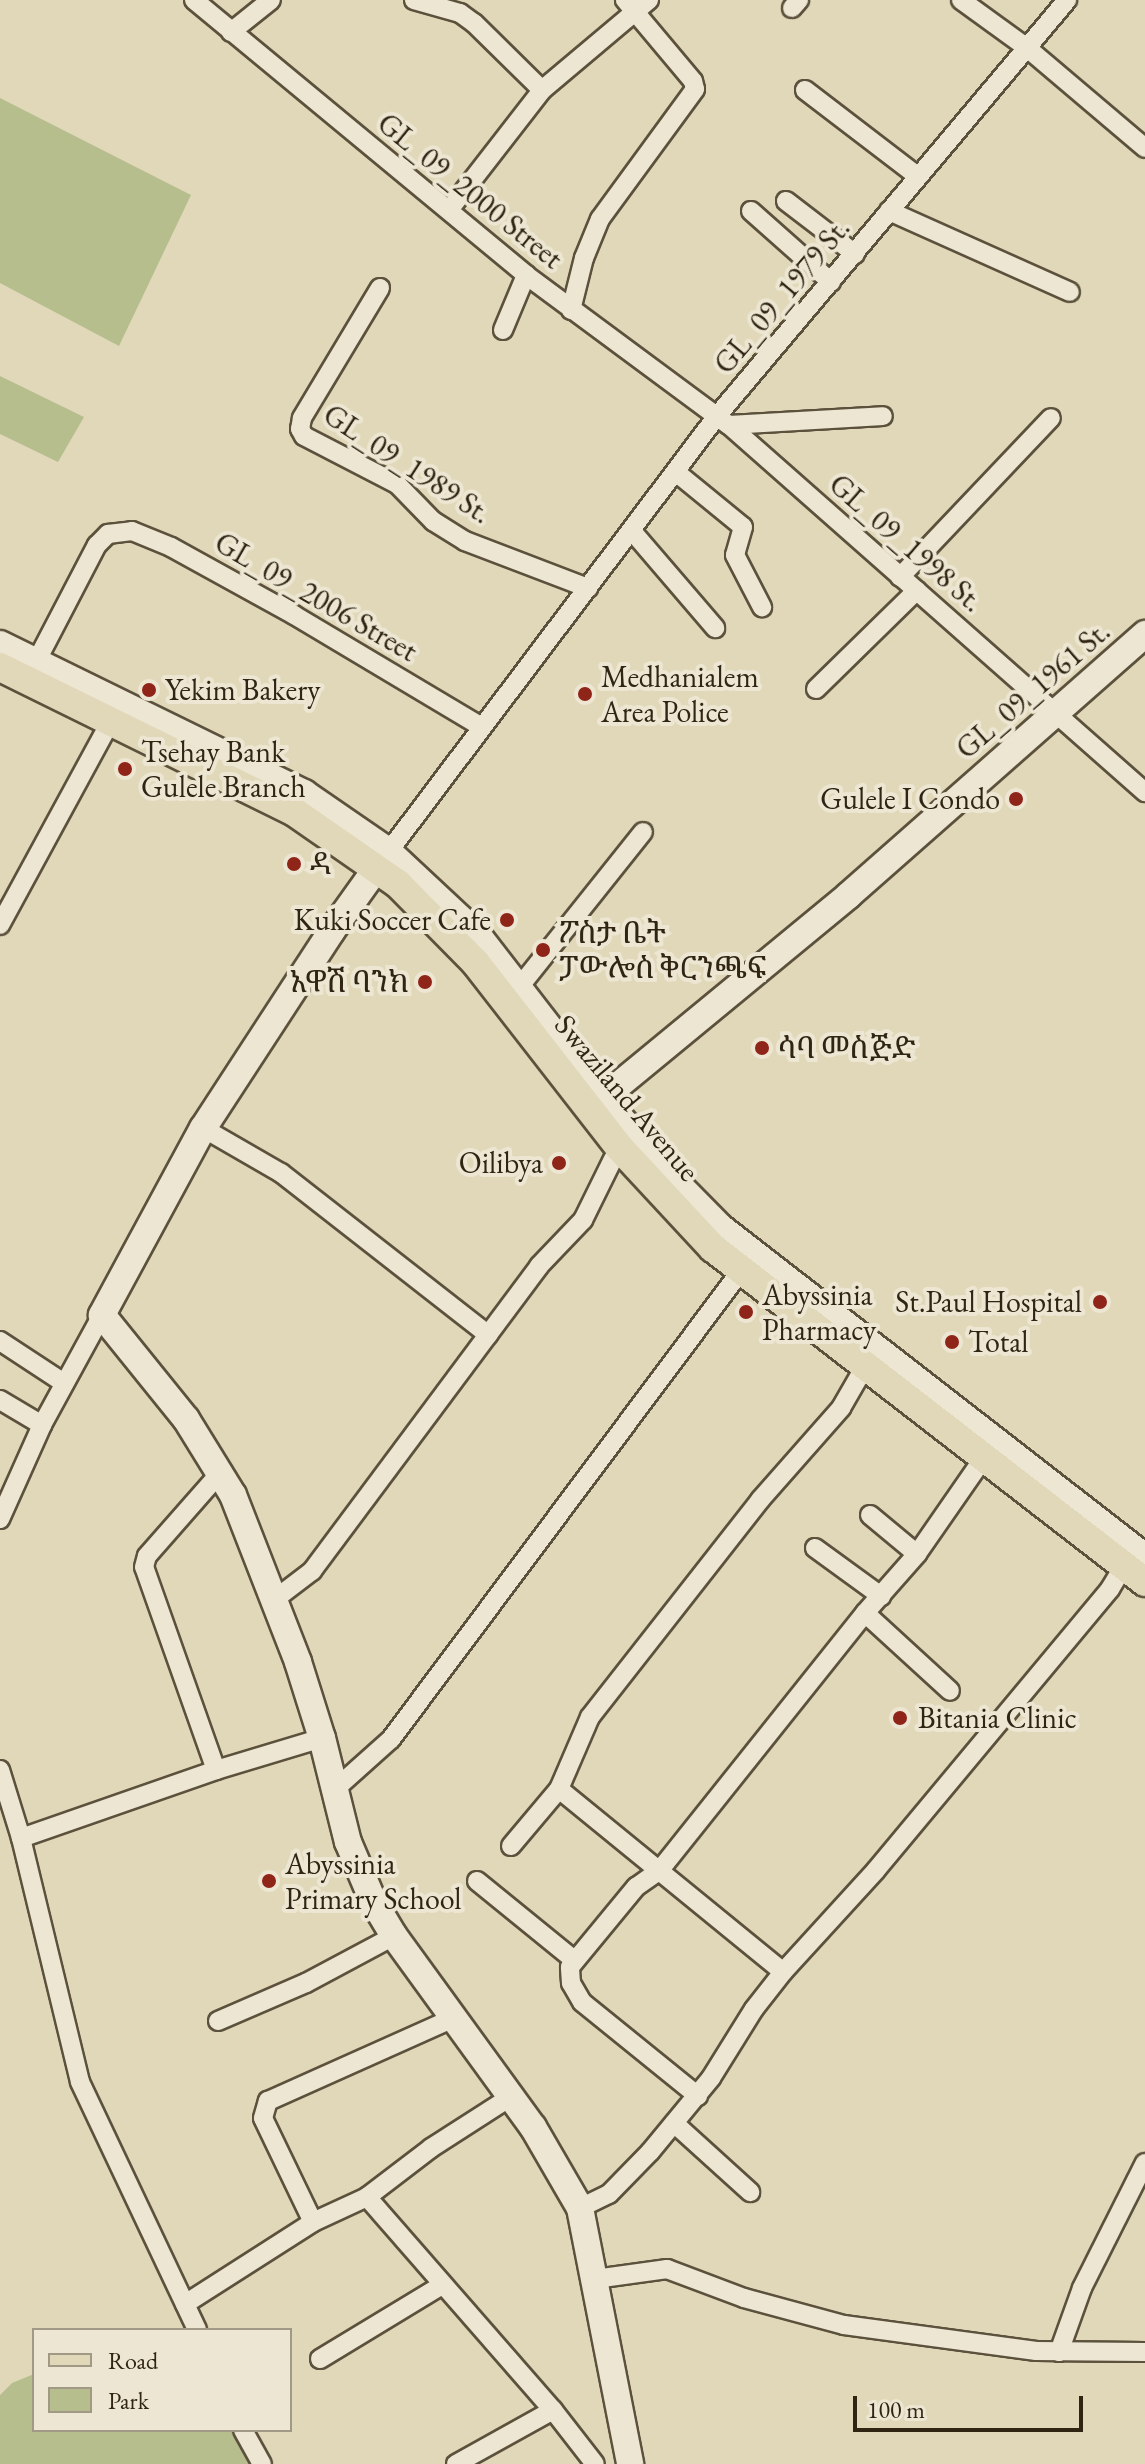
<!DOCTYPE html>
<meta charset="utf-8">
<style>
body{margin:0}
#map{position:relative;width:1145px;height:2464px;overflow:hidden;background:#e1d8b9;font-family:"EB Garamond","Noto Serif Ethiopic",serif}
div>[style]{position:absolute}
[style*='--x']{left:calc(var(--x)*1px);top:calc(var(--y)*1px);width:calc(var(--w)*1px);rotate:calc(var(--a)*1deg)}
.green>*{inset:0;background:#b6be8d}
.roads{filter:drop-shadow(2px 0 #5c513c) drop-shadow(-2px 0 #5c513c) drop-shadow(0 2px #5c513c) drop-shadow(0 -2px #5c513c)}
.street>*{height:18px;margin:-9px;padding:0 9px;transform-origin:9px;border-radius:9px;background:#ece6d2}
.secondary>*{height:26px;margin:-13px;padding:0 13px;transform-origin:13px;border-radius:13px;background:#ece6d2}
.primary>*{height:28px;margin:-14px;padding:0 14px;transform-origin:14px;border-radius:14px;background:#e1d8b9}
.dots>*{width:22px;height:22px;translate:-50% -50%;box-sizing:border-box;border:4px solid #ece6d2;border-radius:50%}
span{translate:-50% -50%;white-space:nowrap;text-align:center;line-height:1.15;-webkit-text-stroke:8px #ece6d2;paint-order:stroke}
.street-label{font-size:30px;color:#302413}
.poi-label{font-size:30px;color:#302413}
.left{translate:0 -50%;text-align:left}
.right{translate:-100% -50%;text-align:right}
.legend{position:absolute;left:32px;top:2328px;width:260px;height:104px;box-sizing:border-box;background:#ece6d2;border:2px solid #a19886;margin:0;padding:10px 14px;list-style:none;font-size:24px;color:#302413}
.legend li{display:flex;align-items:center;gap:16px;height:40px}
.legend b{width:40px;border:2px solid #a19886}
.scale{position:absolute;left:853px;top:2396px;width:230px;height:36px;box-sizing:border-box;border:4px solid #302413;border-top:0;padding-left:10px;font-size:24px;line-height:28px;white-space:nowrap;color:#302413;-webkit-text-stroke:6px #ece6d2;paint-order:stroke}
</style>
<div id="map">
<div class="green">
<i style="clip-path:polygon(0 98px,191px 195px,119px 346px,0 283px)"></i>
<i style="clip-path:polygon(0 376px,84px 417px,58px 462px,0 434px)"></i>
<i style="clip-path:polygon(34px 2374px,34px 2430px,233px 2430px,250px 2464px,0 2464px,0 2395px,12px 2383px)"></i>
</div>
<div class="roads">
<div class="street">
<i style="--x:194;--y:0;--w:431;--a:39.6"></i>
<i style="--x:526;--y:275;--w:252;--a:36.5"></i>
<i style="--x:729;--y:425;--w:555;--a:41.42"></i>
<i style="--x:414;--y:0;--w:48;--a:15.8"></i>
<i style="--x:460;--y:13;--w:17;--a:36"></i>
<i style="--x:474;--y:23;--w:95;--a:44.6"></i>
<i style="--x:961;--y:0;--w:80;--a:35.9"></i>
<i style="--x:1026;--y:47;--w:156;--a:40.3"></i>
<i style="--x:792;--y:8;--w:11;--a:-49"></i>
<i style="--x:231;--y:32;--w:51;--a:-38.7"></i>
<i style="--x:805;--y:90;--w:140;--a:37.4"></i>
<i style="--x:786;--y:201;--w:87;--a:37.5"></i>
<i style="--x:449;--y:210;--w:152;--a:-52.2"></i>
<i style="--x:542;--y:90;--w:140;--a:-40.1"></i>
<i style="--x:751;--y:211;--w:107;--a:41.6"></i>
<i style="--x:889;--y:211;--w:198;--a:24.1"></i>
<i style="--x:380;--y:288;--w:152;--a:121"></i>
<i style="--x:302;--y:418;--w:11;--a:100"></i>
<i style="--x:300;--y:429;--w:8;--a:60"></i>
<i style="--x:304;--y:436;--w:105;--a:27.3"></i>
<i style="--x:397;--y:484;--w:52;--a:45.8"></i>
<i style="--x:433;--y:521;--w:38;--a:32"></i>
<i style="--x:465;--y:541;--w:132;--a:20.9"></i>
<i style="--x:571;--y:310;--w:54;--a:-76"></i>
<i style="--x:584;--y:258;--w:42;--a:-67.7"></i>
<i style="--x:600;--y:219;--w:161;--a:-53.8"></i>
<i style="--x:695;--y:89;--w:8;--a:-104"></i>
<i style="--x:693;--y:81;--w:106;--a:-130"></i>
<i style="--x:503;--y:330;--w:60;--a:-67.3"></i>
<i style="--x:729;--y:425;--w:154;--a:-3.3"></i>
<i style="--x:677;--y:473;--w:85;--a:39.3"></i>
<i style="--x:743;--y:527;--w:29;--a:106"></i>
<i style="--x:735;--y:555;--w:59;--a:62.6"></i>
<i style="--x:632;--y:531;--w:128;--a:49.4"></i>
<i style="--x:900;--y:577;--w:219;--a:-46.5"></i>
<i style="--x:36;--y:662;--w:132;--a:-62.5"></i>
<i style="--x:97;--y:545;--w:16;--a:-45"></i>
<i style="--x:108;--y:534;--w:24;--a:-7"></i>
<i style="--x:132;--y:531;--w:42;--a:22.3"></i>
<i style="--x:171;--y:547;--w:141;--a:28.9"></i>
<i style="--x:294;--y:615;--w:217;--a:30.8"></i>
<i style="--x:816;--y:689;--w:141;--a:-44.4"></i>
<i style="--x:383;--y:859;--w:555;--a:-52.99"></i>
<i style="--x:717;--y:416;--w:544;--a:-49.92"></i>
<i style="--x:0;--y:925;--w:222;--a:-61.5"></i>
<i style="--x:520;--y:986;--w:197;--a:-51.4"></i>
<i style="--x:203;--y:1128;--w:90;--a:30"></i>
<i style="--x:281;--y:1173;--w:263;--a:38"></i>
<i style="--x:0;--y:1341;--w:77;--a:33.3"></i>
<i style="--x:0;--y:1400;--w:49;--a:30.8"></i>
<i style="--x:870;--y:1515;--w:61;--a:39.7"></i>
<i style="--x:0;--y:1519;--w:103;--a:-65.9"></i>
<i style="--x:42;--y:1425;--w:125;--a:-61.4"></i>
<i style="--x:815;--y:1548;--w:82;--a:36"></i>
<i style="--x:274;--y:1600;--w:48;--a:-37.3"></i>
<i style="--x:312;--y:1571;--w:380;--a:-53.3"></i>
<i style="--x:539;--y:1266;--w:64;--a:-46.3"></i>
<i style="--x:583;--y:1220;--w:68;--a:-63.8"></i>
<i style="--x:865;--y:1613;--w:115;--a:42.5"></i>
<i style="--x:0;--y:1770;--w:71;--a:72.8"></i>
<i style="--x:21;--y:1838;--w:251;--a:76.4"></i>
<i style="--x:80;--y:2082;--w:274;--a:64.7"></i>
<i style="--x:216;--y:1770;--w:215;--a:-109.5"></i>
<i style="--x:144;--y:1567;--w:11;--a:-75"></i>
<i style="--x:147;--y:1556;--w:111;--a:-48.7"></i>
<i style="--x:559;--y:1789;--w:289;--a:39.2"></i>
<i style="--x:334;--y:1790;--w:76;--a:-41.8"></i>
<i style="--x:391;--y:1739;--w:573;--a:-53.23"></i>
<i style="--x:21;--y:1838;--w:207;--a:-19.2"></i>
<i style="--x:216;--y:1770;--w:111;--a:-16.8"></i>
<i style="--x:511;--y:1846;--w:75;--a:-49.9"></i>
<i style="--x:559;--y:1789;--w:78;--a:-66.7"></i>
<i style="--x:590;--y:1717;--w:276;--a:-51.9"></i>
<i style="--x:760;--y:1500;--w:123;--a:-48.6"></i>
<i style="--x:841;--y:1408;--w:38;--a:-60"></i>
<i style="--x:477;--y:1881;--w:124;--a:39.1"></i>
<i style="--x:218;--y:2021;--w:96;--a:-23.4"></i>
<i style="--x:306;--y:1983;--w:100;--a:-28.1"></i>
<i style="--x:698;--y:2096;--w:149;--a:-141"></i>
<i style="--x:582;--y:2002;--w:22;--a:-120"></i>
<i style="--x:571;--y:1983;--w:16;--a:-94"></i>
<i style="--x:570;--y:1967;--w:104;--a:-50.5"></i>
<i style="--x:636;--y:1887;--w:28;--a:-35"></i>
<i style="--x:659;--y:1871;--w:330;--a:-51.4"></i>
<i style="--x:865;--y:1613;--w:79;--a:-48.6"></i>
<i style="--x:917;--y:1554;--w:107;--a:-55.3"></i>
<i style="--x:674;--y:2123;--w:103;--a:42.2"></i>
<i style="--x:367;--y:2197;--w:283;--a:48.9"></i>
<i style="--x:553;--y:2410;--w:68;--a:52.1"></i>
<i style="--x:580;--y:2208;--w:32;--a:-26"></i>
<i style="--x:609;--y:2194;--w:59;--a:-45.7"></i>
<i style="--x:650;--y:2152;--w:96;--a:-50.5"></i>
<i style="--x:711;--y:2078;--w:81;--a:-58.1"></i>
<i style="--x:754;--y:2009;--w:47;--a:-51.9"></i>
<i style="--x:783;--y:1972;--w:138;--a:-47.6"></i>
<i style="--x:876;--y:1870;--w:366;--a:-50.2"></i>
<i style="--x:1110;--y:1589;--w:17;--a:-59"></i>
<i style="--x:313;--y:2222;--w:115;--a:-115.7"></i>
<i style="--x:263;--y:2118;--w:18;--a:-74"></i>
<i style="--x:268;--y:2101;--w:206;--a:-24.1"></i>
<i style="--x:595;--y:2279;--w:73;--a:-7.9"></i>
<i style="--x:667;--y:2269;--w:82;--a:20.6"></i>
<i style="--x:744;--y:2298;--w:104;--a:15.1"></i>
<i style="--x:844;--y:2325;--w:194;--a:7.7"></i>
<i style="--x:1036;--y:2351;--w:109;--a:0.5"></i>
<i style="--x:185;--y:2304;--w:152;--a:-32.6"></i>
<i style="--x:313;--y:2222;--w:60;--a:-24.8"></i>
<i style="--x:367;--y:2197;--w:81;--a:-37.4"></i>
<i style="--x:431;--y:2148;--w:96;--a:-32.7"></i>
<i style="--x:1059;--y:2352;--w:68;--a:-70.2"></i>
<i style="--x:1082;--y:2288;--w:140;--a:-63.3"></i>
<i style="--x:320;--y:2359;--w:143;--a:-31.2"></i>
<i style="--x:243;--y:2430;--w:39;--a:61"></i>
<i style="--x:456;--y:2464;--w:111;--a:-29.1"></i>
</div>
<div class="secondary">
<i style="--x:0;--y:644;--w:339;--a:26.1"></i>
<i style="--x:304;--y:793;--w:102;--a:34.6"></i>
<i style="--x:388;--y:851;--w:122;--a:43"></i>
<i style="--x:477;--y:934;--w:206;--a:52.3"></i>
<i style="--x:603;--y:1097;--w:99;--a:49.9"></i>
<i style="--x:667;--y:1173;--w:76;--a:45.5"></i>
<i style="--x:720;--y:1227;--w:538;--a:37.83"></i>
<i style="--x:383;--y:859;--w:90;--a:125.5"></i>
<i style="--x:331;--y:932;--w:234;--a:123.1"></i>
<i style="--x:203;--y:1128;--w:213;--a:118.4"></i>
<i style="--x:102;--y:1315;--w:134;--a:51.1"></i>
<i style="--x:186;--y:1419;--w:89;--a:58.3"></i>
<i style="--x:233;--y:1495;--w:179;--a:68.7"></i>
<i style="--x:298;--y:1662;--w:80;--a:72.5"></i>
<i style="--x:322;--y:1738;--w:107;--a:76"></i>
<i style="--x:348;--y:1842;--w:64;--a:67"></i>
<i style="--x:373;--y:1901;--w:41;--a:59"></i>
<i style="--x:394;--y:1936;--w:236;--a:54"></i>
<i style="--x:533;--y:2127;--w:94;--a:59.9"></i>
<i style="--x:580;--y:2208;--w:261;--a:78.9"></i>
<i style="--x:592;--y:1107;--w:333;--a:-39.5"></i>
<i style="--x:849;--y:895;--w:395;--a:-41.4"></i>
</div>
<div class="primary">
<i style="--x:0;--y:667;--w:326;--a:26.2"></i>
<i style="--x:293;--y:811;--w:128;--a:34.8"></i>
<i style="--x:398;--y:884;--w:110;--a:45.4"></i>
<i style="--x:475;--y:962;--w:234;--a:52.1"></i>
<i style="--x:619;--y:1147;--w:138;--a:47.1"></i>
<i style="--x:713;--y:1248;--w:546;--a:37.71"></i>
</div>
</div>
<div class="dots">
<i style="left:149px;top:690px;background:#8f2418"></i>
<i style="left:585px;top:694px;background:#8f2418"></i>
<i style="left:125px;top:769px;background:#8f2418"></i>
<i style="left:1016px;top:799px;background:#8f2418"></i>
<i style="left:294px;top:864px;background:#8f2418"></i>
<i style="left:507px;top:920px;background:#8f2418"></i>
<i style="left:543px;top:950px;background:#8f2418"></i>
<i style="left:425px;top:982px;background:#8f2418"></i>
<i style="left:762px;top:1048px;background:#8f2418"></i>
<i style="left:559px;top:1163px;background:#8f2418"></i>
<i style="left:1100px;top:1302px;background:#8f2418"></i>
<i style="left:746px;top:1312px;background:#8f2418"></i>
<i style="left:952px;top:1342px;background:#8f2418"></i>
<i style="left:900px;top:1718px;background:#8f2418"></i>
<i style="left:269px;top:1881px;background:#8f2418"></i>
</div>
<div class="street-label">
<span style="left:470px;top:191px;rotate:39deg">GL_09_2000 Street</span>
<span style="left:782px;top:296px;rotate:-50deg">GL_09_1979 St.</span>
<span style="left:407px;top:464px;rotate:33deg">GL_09_1989 St.</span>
<span style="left:906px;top:543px;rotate:41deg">GL_09_1998 St.</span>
<span style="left:316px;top:597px;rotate:30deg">GL_09_2006 Street</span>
<span style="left:1033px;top:690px;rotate:-41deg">GL_09_1961 St.</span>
<span style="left:627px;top:1098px;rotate:50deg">Swaziland Avenue</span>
</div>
<div class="poi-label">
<span class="left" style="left:601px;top:694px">Medhanialem<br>Area Police</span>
<span class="left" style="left:165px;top:690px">Yekim Bakery</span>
<span class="left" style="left:141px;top:769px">Tsehay Bank<br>Gulele Branch</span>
<span class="right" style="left:1000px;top:799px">Gulele I Condo</span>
<span class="left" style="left:310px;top:864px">ዳ</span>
<span class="right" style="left:491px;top:920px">Kuki Soccer Cafe</span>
<span class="left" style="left:559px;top:950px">ፖስታ ቤት<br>ፓውሎስ ቅርንጫፍ</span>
<span class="right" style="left:409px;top:982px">አዋሽ ባንክ</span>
<span class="left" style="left:778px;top:1048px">ሳባ መስጅድ</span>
<span class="right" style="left:543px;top:1163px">Oilibya</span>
<span class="left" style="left:762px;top:1312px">Abyssinia<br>Pharmacy</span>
<span class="right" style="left:1082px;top:1302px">St.Paul Hospital</span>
<span class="left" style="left:968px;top:1342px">Total</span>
<span class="left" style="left:918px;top:1718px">Bitania Clinic</span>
<span class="left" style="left:285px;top:1881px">Abyssinia<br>Primary School</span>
</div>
<ul class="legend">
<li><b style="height:10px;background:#e1d8b9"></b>Road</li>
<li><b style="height:22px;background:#b6be8d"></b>Park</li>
</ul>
<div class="scale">100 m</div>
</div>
